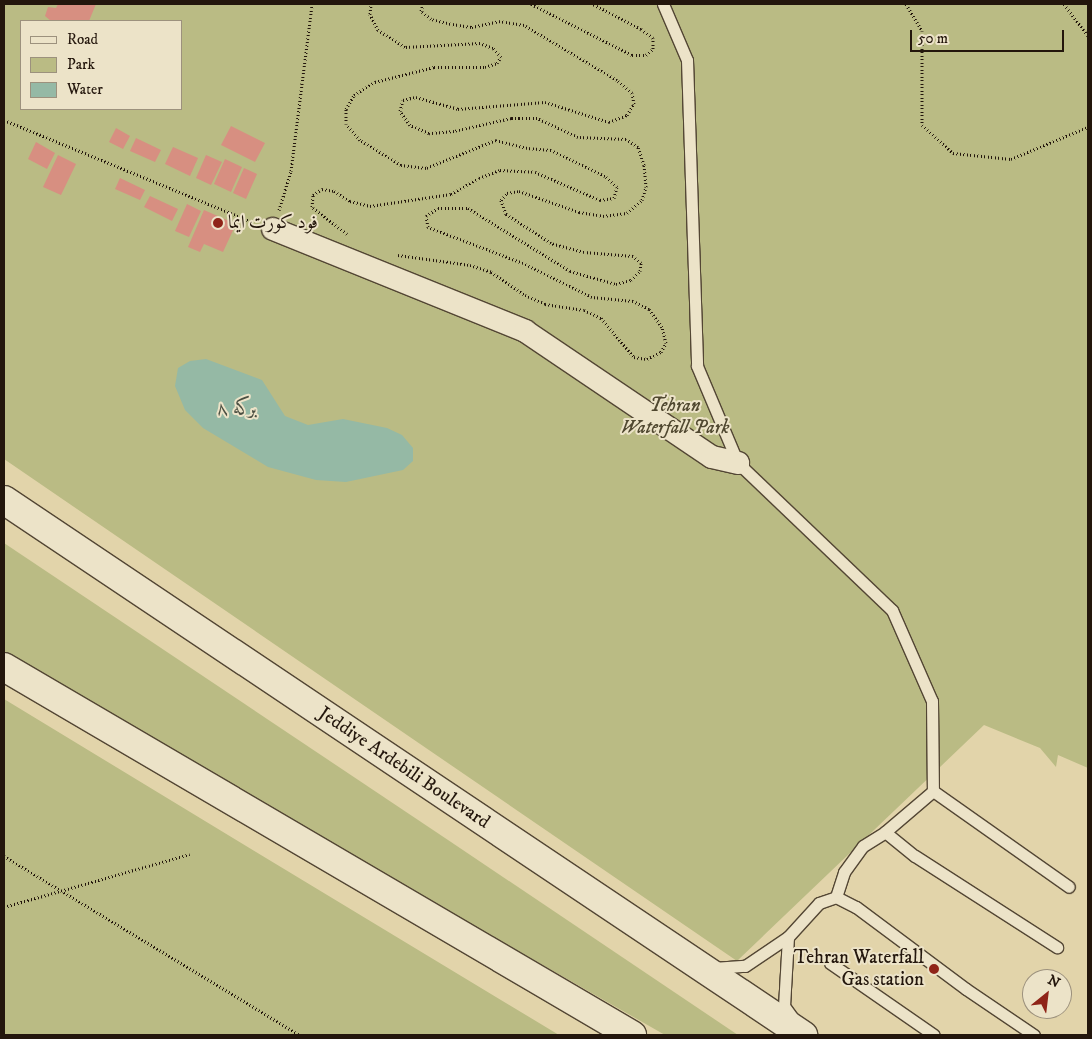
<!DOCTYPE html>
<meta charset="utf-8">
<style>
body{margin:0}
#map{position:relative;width:1092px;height:1039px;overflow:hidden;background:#e2d4aa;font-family:"IM FELL DW Pica",Amiri,serif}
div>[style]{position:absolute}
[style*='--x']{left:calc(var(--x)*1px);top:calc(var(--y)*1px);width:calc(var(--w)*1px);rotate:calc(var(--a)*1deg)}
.green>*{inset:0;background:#babb84}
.water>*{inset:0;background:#95b9a5}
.building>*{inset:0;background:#d78f81}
.path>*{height:3px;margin-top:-1.5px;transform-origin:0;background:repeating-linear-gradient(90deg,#23160c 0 1px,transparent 0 3.5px)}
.roads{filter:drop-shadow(1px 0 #534634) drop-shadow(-1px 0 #534634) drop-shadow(0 1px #534634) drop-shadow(0 -1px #534634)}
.service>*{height:11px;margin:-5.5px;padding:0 5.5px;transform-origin:5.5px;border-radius:5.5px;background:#ece3c8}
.minor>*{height:22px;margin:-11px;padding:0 11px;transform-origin:11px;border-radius:11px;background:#ece3c8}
.secondary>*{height:28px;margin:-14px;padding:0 14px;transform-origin:14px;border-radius:14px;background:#ece3c8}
.dots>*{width:14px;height:14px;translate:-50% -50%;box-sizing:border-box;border:2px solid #ece3c8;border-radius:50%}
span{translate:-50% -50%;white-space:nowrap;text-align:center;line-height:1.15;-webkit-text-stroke:4px #ece3c8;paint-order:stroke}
.poi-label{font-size:19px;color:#23160c}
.left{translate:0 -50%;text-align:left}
.right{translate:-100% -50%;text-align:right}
.park-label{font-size:19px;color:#504830;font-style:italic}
.street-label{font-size:19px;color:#23160c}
.water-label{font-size:20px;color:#4b4f42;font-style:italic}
.frame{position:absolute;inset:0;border:5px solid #23160c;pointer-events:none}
.legend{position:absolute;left:20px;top:20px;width:162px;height:90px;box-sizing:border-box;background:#ece3c8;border:1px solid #9c917d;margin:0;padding:6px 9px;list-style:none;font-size:15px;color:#23160c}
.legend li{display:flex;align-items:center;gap:10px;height:25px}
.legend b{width:25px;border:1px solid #9c917d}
.north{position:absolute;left:1022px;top:969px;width:50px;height:50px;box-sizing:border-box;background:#ece3c8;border:1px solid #9c917d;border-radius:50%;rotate:29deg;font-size:14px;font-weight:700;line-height:20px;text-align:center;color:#23160c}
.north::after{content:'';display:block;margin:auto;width:18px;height:22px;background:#8f2418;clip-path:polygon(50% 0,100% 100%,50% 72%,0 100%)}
.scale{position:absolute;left:910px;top:30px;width:154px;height:22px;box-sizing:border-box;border:2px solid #23160c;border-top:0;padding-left:6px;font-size:15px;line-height:18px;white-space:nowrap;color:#23160c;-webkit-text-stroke:4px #ece3c8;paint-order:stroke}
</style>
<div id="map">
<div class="green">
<i style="clip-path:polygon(evenodd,4px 4px,1088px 4px,1088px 768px,1058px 755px,1056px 767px,1040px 748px,984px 725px,737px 961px,4px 459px,4px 4px,21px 21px,181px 21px,181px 109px,21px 109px,21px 21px)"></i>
<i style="clip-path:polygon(4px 543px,451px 842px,738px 1035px,665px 1035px,4px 657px)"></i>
<i style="clip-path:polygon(4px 699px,256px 852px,559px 1035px,4px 1035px)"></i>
</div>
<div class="water">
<i style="clip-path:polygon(206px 359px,262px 380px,285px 416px,308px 425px,343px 419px,387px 428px,402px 435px,413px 448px,413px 461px,403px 470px,346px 482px,316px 480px,268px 467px,203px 428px,185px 410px,175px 386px,178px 368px,190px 361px)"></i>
</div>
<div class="building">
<i style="clip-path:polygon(58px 4px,96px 4px,89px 21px,51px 21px,45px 16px,48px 7px,56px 8px)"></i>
<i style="clip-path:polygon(231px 126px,265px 143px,255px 162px,221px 145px)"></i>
<i style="clip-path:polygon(116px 128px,130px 136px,123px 149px,109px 142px)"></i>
<i style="clip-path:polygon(136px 138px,161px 150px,155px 162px,130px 151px)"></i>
<i style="clip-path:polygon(36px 142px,55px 153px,47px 169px,28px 159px)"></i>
<i style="clip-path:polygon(173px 147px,198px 158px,190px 176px,165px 164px)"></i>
<i style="clip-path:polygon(58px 155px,76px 164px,61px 195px,43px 187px)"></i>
<i style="clip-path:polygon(206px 155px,222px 162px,211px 185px,196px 178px)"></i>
<i style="clip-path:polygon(225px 159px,242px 167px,231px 192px,214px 184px)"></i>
<i style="clip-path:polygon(244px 168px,257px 174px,246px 199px,233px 193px)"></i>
<i style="clip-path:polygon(120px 178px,145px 190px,140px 200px,115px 189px)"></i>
<i style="clip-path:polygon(150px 196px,178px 209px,172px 221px,144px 207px)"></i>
<i style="clip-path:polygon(187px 204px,201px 211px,189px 237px,175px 231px)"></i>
<i style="clip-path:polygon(204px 210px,236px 224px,223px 252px,204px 244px,200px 252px,188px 247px)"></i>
</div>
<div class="path">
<i style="--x:531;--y:4;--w:113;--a:26.8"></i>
<i style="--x:632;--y:55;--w:14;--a:0"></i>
<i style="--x:646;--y:55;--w:9;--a:-41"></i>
<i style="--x:653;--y:49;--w:11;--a:-90"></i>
<i style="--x:653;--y:38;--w:15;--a:-143"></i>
<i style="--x:641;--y:29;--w:54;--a:-152.5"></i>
<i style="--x:906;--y:4;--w:31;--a:59"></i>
<i style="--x:922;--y:31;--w:94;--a:90"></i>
<i style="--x:922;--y:125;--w:42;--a:42.1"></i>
<i style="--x:953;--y:153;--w:58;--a:5.9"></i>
<i style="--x:1011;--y:159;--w:83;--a:-22.6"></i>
<i style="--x:1064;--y:4;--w:40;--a:53"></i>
<i style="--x:4;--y:120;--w:269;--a:22.3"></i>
<i style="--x:279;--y:210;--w:41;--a:-72.9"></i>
<i style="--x:291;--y:171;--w:168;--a:-82.8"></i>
<i style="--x:347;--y:234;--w:44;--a:-142.4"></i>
<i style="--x:312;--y:207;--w:12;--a:-85"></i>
<i style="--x:313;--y:195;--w:11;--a:-34"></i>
<i style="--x:322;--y:189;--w:12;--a:9"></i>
<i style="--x:334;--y:191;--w:19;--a:32"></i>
<i style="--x:350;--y:201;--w:21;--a:14"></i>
<i style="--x:370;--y:206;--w:82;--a:-8.4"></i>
<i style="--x:451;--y:194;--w:32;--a:-30"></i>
<i style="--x:479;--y:178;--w:22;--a:-21"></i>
<i style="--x:500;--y:170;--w:35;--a:3"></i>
<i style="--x:535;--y:172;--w:71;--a:23.3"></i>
<i style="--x:600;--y:200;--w:14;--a:-8"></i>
<i style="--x:614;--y:198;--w:11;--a:-75"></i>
<i style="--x:617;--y:187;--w:16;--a:-137"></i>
<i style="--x:605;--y:176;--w:60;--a:-154.3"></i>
<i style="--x:551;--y:150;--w:24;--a:-175"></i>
<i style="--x:527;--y:148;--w:32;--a:-166"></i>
<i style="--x:496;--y:140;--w:75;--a:158.2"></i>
<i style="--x:426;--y:168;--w:25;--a:-173"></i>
<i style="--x:401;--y:165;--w:48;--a:-148.6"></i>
<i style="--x:360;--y:140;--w:21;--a:-131"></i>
<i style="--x:346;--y:124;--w:15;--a:-90"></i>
<i style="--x:346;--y:109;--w:16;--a:-60"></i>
<i style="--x:354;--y:95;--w:25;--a:-32"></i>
<i style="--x:375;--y:82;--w:61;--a:-14.3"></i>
<i style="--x:434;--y:67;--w:51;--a:0"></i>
<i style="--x:485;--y:67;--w:13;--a:-18"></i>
<i style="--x:497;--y:63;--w:7;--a:-56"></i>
<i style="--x:501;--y:57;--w:12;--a:-132"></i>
<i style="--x:493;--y:48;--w:14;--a:-159"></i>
<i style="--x:480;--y:43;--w:75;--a:176.9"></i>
<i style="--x:405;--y:47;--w:32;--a:-148"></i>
<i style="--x:378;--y:30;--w:18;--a:-117"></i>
<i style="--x:370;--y:14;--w:10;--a:-84"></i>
<i style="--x:398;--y:255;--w:73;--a:7.9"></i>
<i style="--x:470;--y:265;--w:22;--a:18"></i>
<i style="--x:491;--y:272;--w:41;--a:34.1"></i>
<i style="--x:525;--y:295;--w:22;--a:24"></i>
<i style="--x:545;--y:304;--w:39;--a:9"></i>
<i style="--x:584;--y:310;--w:19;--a:25"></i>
<i style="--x:601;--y:318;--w:51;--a:49.8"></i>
<i style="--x:634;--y:357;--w:13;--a:9"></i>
<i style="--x:647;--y:359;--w:16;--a:-27"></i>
<i style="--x:661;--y:352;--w:10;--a:-61"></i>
<i style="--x:666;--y:343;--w:16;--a:-104"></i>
<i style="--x:662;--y:327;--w:22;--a:-126"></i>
<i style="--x:649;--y:309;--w:18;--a:-153"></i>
<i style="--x:633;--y:301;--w:41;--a:-174.4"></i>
<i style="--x:592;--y:297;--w:77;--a:-153.8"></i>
<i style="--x:523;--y:263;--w:102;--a:-159.2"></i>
<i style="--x:428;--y:227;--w:11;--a:-100"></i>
<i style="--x:426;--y:216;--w:14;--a:-34"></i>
<i style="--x:438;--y:208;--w:30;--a:0"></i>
<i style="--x:468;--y:208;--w:120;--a:31.7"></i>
<i style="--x:570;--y:271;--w:48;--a:15.8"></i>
<i style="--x:616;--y:284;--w:16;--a:-15"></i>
<i style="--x:631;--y:280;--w:13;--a:-45"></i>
<i style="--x:640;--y:271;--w:8;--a:-83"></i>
<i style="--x:641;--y:263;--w:11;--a:-139"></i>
<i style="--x:633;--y:256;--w:49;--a:-175.3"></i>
<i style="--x:584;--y:252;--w:34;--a:-165"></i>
<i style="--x:551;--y:243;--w:54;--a:-147.2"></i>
<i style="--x:506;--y:214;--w:15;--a:-110"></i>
<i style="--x:501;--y:200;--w:9;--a:-49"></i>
<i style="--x:507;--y:193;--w:12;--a:-9"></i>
<i style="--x:519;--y:191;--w:64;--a:19.3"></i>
<i style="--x:579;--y:212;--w:24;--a:9"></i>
<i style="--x:603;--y:216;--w:24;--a:-7"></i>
<i style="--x:627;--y:213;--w:20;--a:-41"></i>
<i style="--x:642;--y:200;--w:14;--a:-73"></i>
<i style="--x:646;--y:187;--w:22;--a:-95"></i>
<i style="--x:644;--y:165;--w:19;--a:-108"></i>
<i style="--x:638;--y:147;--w:14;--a:-146"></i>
<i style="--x:626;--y:139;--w:48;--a:-177.6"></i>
<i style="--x:578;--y:137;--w:45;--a:-155.1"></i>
<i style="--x:537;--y:118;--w:26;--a:180"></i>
<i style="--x:511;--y:118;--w:58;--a:167.2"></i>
<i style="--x:454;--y:131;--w:25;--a:175"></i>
<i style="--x:429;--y:133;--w:21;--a:-157"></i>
<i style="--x:410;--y:125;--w:17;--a:-126"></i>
<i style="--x:400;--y:111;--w:11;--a:-75"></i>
<i style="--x:403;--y:100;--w:13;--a:-13"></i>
<i style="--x:416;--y:97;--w:44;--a:15.9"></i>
<i style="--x:458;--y:109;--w:87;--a:-4.6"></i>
<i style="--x:545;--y:102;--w:67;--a:17.4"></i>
<i style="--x:609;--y:122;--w:19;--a:-21"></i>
<i style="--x:627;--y:115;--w:13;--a:-58"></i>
<i style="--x:634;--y:104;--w:11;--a:-100"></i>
<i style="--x:632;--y:93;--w:20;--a:-139"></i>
<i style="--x:617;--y:80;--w:108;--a:-149.4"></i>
<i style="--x:524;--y:25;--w:24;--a:-171"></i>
<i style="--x:500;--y:21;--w:30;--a:168"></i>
<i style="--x:471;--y:27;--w:24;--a:-171"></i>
<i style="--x:447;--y:23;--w:16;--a:-166"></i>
<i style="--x:431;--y:19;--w:13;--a:-141"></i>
<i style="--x:421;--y:11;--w:7;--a:-74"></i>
<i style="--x:4;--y:856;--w:345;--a:31.2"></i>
<i style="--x:4;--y:907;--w:193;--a:-15.9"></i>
</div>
<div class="roads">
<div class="service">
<i style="--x:663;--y:4;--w:61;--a:66.8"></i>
<i style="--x:687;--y:60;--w:306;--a:88.1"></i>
<i style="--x:697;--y:366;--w:105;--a:67.1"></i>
<i style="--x:738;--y:463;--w:213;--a:43.7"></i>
<i style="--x:892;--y:610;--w:99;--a:66.3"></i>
<i style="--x:932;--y:701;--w:90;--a:89.4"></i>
<i style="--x:885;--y:832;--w:63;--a:-40.5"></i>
<i style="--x:933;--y:791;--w:166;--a:35.2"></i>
<i style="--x:836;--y:897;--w:26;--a:-72"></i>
<i style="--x:844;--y:872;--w:32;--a:-54"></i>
<i style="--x:863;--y:846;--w:26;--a:-32"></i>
<i style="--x:885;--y:832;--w:38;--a:39"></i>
<i style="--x:915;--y:856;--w:169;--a:32.7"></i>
<i style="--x:788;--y:937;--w:69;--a:93.3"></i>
<i style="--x:784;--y:1006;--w:14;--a:54"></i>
<i style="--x:830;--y:963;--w:126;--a:34.7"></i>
<i style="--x:713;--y:968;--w:32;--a:-4"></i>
<i style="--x:745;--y:966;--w:52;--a:-34"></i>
<i style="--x:788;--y:937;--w:46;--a:-47.6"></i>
<i style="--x:819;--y:903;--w:18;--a:-19"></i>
<i style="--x:836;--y:897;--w:22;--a:27"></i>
<i style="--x:856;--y:907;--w:137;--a:36.7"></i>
<i style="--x:966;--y:989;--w:82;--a:34.1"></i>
</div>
<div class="minor">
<i style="--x:273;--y:229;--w:272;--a:22"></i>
<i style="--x:525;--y:331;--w:225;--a:34"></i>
<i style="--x:712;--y:457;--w:27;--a:13"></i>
</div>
<div class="secondary">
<i style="--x:4;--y:500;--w:962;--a:33.81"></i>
<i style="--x:4;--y:667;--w:728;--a:30.37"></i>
</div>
</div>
<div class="dots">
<i style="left:218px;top:223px;background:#8f2418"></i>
<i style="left:934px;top:969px;background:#8f2418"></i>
</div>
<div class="poi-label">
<span class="left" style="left:228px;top:223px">فود کورت ایما</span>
<span class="right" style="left:924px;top:969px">Tehran Waterfall<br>Gas station</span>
</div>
<div class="park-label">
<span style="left:675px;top:417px">Tehran<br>Waterfall Park</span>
</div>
<div class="street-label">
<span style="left:404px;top:768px;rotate:34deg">Jeddiye Ardebili Boulevard</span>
</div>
<div class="water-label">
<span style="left:237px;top:408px">برکه ۸</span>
</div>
<div class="frame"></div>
<ul class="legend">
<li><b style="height:6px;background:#ece3c8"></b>Road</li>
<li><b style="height:14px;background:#babb84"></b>Park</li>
<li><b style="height:14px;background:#95b9a5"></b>Water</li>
</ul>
<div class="north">N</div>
<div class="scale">50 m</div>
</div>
